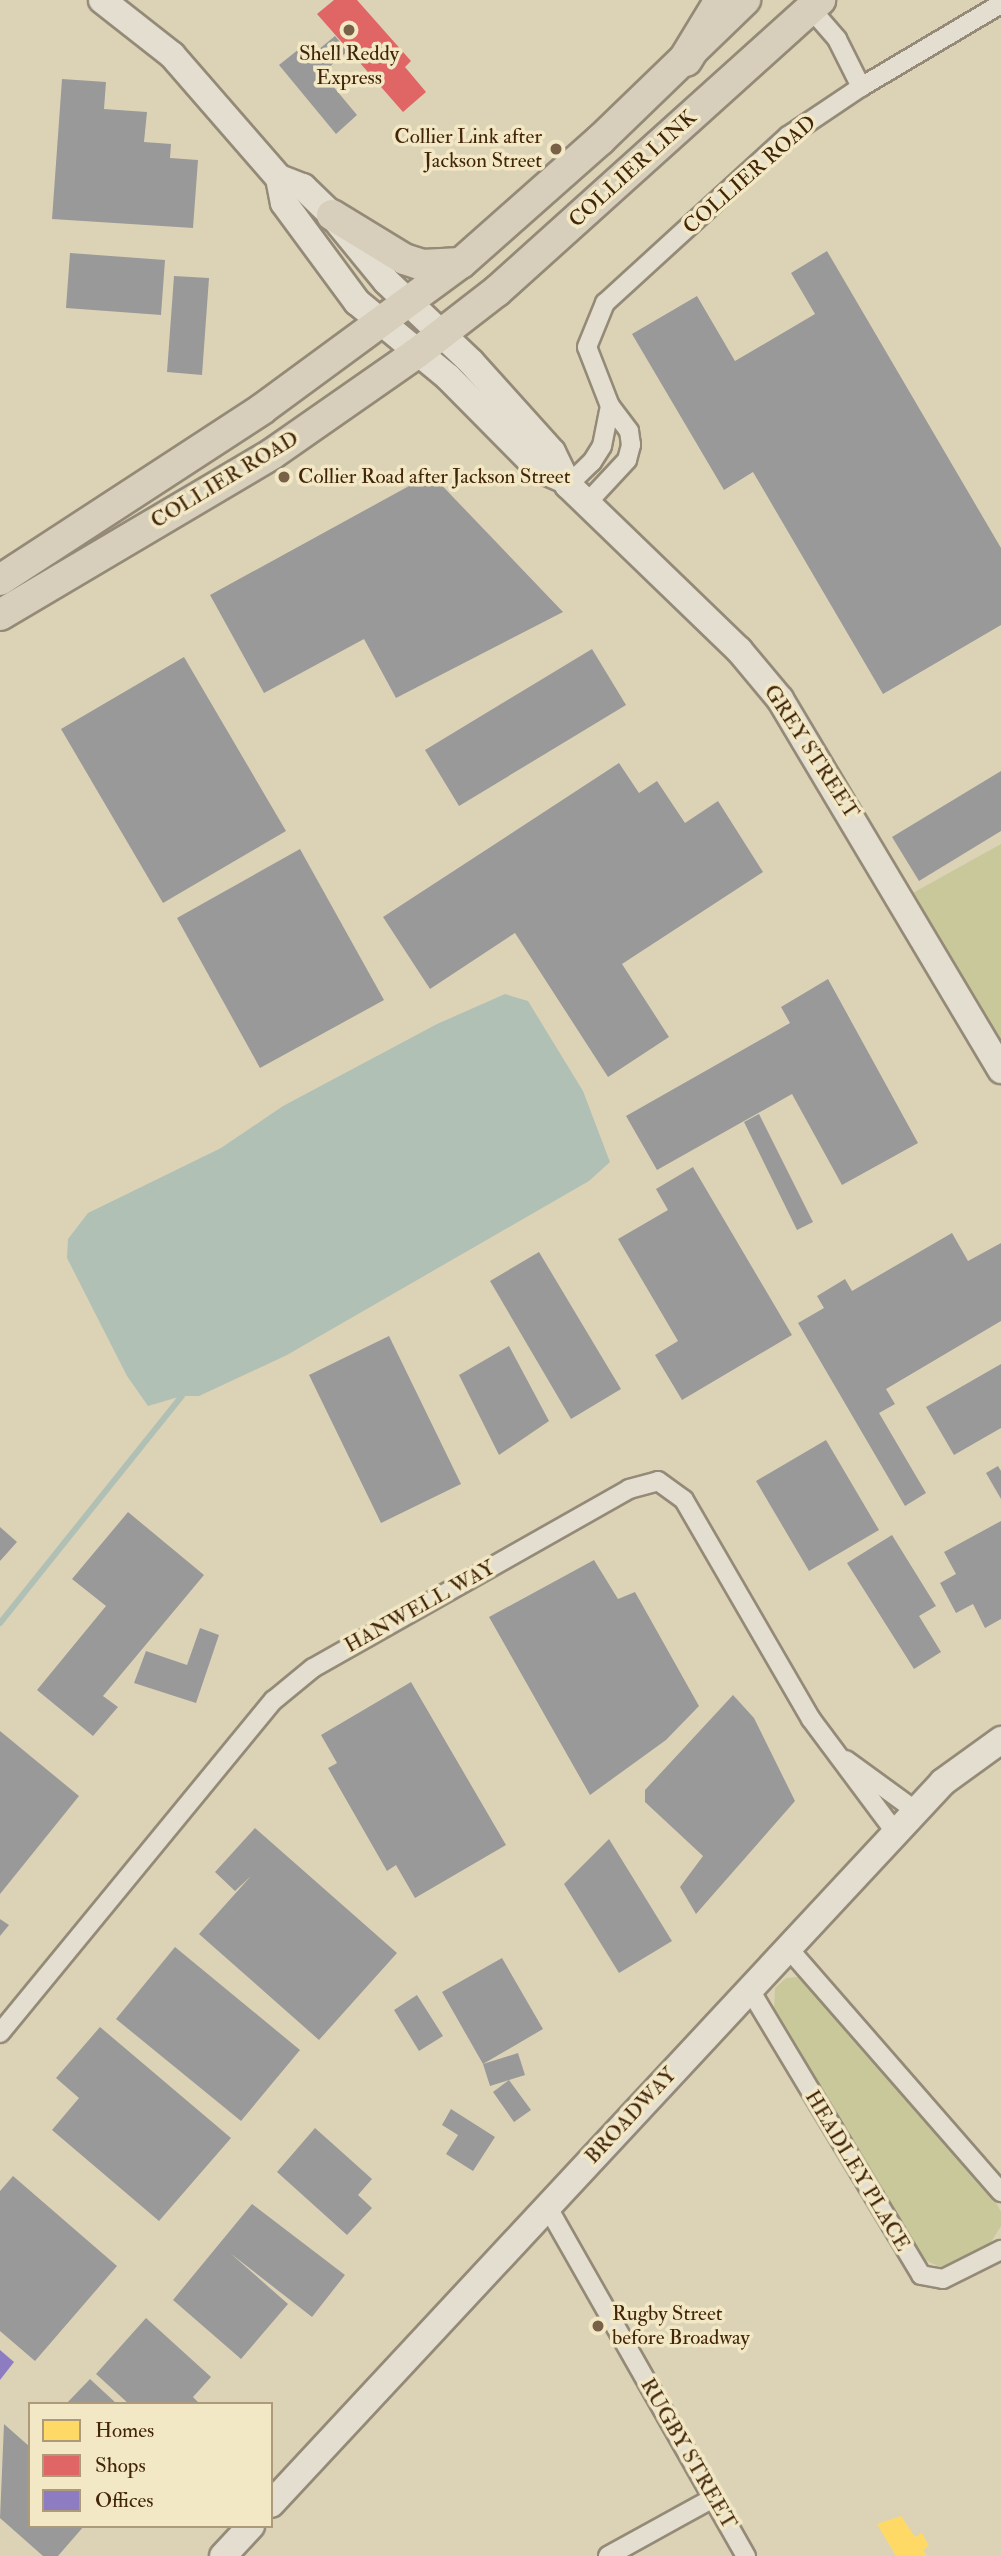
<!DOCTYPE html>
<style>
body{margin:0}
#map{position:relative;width:1001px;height:2556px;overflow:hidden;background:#dcd3b6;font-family:"IM FELL Double Pica",serif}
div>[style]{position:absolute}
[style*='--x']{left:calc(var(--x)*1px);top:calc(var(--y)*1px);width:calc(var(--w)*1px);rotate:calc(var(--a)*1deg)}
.green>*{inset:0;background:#c9c89b}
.water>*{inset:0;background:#b1c0b5}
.homes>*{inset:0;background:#ffd966}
.shops>*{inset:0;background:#e06666}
.offices>*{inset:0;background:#8e7cc3}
.industry>*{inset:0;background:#999}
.stream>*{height:6px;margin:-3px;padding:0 3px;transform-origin:3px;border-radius:3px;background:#b1c0b5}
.roads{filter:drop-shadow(2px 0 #948a77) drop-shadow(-2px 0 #948a77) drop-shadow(0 2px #948a77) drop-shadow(0 -2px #948a77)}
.street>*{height:18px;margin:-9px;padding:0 9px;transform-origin:9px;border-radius:9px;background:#e3ded0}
.secondary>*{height:26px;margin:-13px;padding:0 13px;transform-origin:13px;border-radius:13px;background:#e3ded0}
.primary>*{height:30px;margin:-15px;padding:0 15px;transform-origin:15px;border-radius:15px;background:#d7cfbb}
.highway>*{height:33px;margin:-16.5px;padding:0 16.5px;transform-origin:16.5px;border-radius:16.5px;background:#d7cfbb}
.dots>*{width:19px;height:19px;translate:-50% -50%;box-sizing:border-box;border:4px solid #f2e8c6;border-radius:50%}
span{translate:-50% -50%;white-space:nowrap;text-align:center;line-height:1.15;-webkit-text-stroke:7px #f2e8c6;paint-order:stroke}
.poi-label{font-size:21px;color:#422409}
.right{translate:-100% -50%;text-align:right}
.left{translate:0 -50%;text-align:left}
.street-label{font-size:21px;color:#422409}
.legend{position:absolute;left:28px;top:2402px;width:245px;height:126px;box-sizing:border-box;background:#f2e8c6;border:2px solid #ac9a7a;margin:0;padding:9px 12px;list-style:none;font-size:21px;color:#422409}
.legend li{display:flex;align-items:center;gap:14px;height:35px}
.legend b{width:35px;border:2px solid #ac9a7a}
</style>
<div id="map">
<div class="green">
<i style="clip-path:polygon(1001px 844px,1001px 1070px,902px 899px)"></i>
<i style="clip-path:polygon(797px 1977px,808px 1984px,994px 2198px,1001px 2212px,1001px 2226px,988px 2247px,955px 2265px,940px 2267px,923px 2259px,916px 2250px,774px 2008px,775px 1988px,786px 1978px)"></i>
</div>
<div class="water">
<i style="clip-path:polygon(505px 994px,528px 1001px,583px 1091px,610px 1162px,589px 1181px,287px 1355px,199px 1396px,182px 1396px,148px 1406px,127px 1376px,67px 1258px,68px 1239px,88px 1213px,221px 1148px,283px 1106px,437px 1024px)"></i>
</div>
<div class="homes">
<i style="clip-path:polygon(901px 2516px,915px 2537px,922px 2533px,929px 2546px,923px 2550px,927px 2556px,896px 2556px,877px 2524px)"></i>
</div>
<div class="shops">
<i style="clip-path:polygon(334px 0,357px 0,411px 61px,405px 67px,426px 92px,403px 112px,317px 14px)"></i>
</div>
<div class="offices">
<i style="clip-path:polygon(0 2350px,14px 2362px,0 2380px)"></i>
</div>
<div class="industry">
<i style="clip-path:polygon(335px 36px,348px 51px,322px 73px,357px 115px,336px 134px,279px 65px,299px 49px,307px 59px)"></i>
<i style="clip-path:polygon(62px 79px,106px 82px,104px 109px,147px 112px,144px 142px,171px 144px,170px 158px,198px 160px,193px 228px,52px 219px)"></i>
<i style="clip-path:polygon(827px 251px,1001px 548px,1001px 625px,883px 694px,753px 472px,724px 490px,632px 334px,697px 296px,735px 361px,815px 314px,791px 273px)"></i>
<i style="clip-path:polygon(70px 253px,165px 260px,161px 315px,66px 308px)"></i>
<i style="clip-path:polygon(174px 276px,209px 278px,202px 375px,167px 372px)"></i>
<i style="clip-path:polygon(431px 474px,563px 612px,396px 698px,364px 639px,264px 693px,210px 595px)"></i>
<i style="clip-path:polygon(592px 649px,626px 705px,459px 806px,425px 750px)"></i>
<i style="clip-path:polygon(184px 657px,286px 831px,163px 903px,61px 729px)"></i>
<i style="clip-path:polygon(619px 763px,639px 793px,657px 781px,685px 823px,718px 801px,763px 872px,622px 964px,669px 1037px,608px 1077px,515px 933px,430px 989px,383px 917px)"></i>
<i style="clip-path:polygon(1001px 771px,1001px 831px,919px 881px,892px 837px)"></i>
<i style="clip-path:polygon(300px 849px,384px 1000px,260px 1068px,177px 918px)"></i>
<i style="clip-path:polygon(828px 979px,918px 1143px,842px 1185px,792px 1094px,657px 1170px,626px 1116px,790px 1023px,781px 1007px)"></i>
<i style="clip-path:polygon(759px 1114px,813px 1222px,797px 1230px,744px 1122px)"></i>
<i style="clip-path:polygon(693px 1167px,792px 1335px,682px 1400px,655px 1355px,678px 1341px,618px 1239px,668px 1210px,656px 1189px)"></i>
<i style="clip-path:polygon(952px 1233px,968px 1261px,1001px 1243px,1001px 1321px,886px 1389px,895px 1404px,879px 1413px,926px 1493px,905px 1506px,798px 1323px,824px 1308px,817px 1296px,845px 1279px,852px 1291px)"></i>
<i style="clip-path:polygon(539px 1252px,621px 1389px,571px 1419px,490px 1281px)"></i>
<i style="clip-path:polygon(389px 1336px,461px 1484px,381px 1523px,309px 1375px)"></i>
<i style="clip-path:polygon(509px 1346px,549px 1421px,499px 1455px,459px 1375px)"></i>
<i style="clip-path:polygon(1001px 1364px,1001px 1428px,954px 1455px,926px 1407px)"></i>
<i style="clip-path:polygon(826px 1440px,879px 1530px,809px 1571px,756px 1481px)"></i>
<i style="clip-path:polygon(998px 1466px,1001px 1471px,1001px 1499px,986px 1473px)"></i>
<i style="clip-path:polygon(128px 1512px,204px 1575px,103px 1696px,118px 1707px,93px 1736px,37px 1690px,106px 1606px,72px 1579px)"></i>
<i style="clip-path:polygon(1001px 1521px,1001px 1619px,985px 1628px,973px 1604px,956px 1613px,940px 1583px,956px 1574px,944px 1552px)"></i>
<i style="clip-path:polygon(0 1527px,17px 1542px,0 1561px)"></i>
<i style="clip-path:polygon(892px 1535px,936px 1606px,919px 1616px,941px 1652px,914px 1669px,847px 1563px)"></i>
<i style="clip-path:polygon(594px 1560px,618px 1599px,635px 1592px,699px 1706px,666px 1740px,590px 1795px,489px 1617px)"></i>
<i style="clip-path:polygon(200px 1628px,219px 1635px,196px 1703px,134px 1683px,146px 1651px,187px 1665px)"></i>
<i style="clip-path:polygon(411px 1682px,506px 1845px,415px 1898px,396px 1865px,387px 1871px,328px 1768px,337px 1763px,321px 1735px)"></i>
<i style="clip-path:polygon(733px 1695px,754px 1718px,795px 1801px,696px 1914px,680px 1887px,703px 1856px,645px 1802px,645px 1790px)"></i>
<i style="clip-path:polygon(0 1731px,79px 1796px,0 1894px)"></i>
<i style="clip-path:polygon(255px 1828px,397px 1953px,319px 2040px,199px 1934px,251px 1876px,235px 1891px,215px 1872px)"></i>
<i style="clip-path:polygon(609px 1839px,672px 1941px,619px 1973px,564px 1884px)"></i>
<i style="clip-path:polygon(0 1919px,9px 1925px,0 1936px)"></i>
<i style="clip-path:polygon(175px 1947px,300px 2050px,241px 2121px,116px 2019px)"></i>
<i style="clip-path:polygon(502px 1958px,543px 2029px,483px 2064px,518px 2053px,525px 2075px,509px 2080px,531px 2110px,514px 2122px,493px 2092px,509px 2080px,490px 2086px,483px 2064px,442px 1992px)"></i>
<i style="clip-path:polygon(417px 1995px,443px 2036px,419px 2051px,394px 2010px)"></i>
<i style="clip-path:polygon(100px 2027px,231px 2138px,159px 2221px,52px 2130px,79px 2098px,56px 2078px)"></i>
<i style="clip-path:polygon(451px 2109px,495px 2137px,473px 2171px,446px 2154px,458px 2135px,442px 2125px)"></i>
<i style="clip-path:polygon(315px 2128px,372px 2179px,358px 2195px,372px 2208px,347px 2235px,277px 2172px)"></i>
<i style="clip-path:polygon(13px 2176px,117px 2266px,35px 2361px,0 2331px,0 2191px)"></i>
<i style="clip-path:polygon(252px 2204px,345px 2275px,312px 2317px,230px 2253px,288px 2304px,241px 2359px,173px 2300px)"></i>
<i style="clip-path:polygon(146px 2318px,211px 2377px,193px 2397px,200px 2404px,129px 2404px,96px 2374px)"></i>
<i style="clip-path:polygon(90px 2379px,117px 2404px,66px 2404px)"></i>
<i style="clip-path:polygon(4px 2424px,30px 2447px,30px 2526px,84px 2526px,58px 2556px,43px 2556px,0 2518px)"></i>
</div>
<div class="stream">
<i style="--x:0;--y:1623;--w:291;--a:-51.3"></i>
</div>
<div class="roads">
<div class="street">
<i style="--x:811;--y:9;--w:40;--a:49"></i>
<i style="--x:837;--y:39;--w:54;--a:63.4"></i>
<i style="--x:568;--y:485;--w:33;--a:-44"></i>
<i style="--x:592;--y:462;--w:19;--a:-58"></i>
<i style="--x:602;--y:446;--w:41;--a:-78.7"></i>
<i style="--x:587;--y:503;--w:59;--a:-47.1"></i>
<i style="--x:627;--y:460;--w:16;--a:-75"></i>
<i style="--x:631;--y:445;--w:14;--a:-98"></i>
<i style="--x:629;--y:431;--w:31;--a:-127"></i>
<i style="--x:610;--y:406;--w:63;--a:-111.3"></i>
<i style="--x:587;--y:347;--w:48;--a:-67.8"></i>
<i style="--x:605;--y:303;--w:248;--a:-42.4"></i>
<i style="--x:788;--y:136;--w:88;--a:-33.9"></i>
<i style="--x:861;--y:87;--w:163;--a:-30.7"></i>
<i style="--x:846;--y:1760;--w:87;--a:36.1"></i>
<i style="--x:788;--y:1948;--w:324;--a:48.9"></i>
<i style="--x:750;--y:1990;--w:332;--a:59"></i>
<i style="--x:921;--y:2275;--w:22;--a:10"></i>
<i style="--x:943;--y:2279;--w:65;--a:-26.6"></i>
<i style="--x:0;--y:2033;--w:431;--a:-50.6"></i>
<i style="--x:274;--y:1700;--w:50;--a:-39.4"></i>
<i style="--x:313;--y:1668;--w:363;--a:-29.5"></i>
<i style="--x:629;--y:1489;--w:30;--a:-15"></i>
<i style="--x:658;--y:1481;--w:32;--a:36"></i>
<i style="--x:684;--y:1500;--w:253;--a:59.9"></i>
<i style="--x:811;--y:1719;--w:142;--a:53.3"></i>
<i style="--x:547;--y:2206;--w:403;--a:60.4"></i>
<i style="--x:608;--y:2556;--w:120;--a:-28.9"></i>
</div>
<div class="secondary">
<i style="--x:102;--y:0;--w:89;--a:38.2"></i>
<i style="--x:172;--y:55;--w:163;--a:49"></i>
<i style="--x:279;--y:178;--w:26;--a:21"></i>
<i style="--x:303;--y:187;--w:40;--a:44"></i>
<i style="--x:332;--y:215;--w:85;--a:50.7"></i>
<i style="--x:386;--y:281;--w:117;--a:43.6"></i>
<i style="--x:471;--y:362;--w:121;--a:48"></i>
<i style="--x:552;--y:452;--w:37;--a:64"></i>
<i style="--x:568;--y:485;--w:238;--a:44"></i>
<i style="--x:739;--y:650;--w:64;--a:50.1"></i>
<i style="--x:780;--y:699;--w:432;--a:59.2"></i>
<i style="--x:279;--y:178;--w:25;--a:79"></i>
<i style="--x:284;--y:203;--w:123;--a:53.6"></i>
<i style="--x:357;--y:302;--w:118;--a:39.5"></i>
<i style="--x:448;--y:377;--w:128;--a:45.3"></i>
<i style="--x:538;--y:468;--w:27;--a:24"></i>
<i style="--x:271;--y:2504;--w:986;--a:-47.05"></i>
<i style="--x:943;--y:1782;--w:72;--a:-35.9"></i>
<i style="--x:223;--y:2556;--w:41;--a:-47"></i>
</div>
<div class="primary">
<i style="--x:332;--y:215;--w:84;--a:31.4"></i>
<i style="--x:404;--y:259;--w:19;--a:18"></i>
<i style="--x:422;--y:265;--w:39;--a:-3"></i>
<i style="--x:0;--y:580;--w:313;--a:-33.1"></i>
<i style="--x:262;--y:409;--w:247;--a:-36.3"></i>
<i style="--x:461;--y:263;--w:186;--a:-41.5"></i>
<i style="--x:600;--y:140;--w:202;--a:-44"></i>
<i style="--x:0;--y:615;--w:316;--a:-30.6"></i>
<i style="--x:272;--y:454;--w:177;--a:-34.9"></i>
<i style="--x:417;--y:353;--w:101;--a:-37.8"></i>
<i style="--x:497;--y:291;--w:435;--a:-42"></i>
</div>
<div class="highway">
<i style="--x:685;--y:59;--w:69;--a:-58.6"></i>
</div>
</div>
<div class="dots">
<i style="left:349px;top:30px;background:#786146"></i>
<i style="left:556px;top:149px;background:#786146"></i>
<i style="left:284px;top:477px;background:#786146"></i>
<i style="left:598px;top:2326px;background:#786146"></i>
</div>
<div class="poi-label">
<span style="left:349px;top:66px">Shell Reddy<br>Express</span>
<span class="right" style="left:542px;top:149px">Collier Link after<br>Jackson Street</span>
<span class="left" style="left:298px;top:477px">Collier Road after Jackson Street</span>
<span class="left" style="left:612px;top:2326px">Rugby Street<br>before Broadway</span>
</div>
<div class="street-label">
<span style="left:633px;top:169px;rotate:-42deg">COLLIER LINK</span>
<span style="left:750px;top:175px;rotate:-41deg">COLLIER ROAD</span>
<span style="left:225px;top:480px;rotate:-31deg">COLLIER ROAD</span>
<span style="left:811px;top:752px;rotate:57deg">GREY STREET</span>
<span style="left:420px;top:1607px;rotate:-29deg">HANWELL WAY</span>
<span style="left:631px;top:2116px;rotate:-47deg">BROADWAY</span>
<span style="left:857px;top:2171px;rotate:59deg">HEADLEY PLACE</span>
<span style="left:688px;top:2454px;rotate:60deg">RUGBY STREET</span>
</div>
<ul class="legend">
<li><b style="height:19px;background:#ffd966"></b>Homes</li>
<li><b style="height:19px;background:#e06666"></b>Shops</li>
<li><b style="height:19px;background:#8e7cc3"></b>Offices</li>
</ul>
</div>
